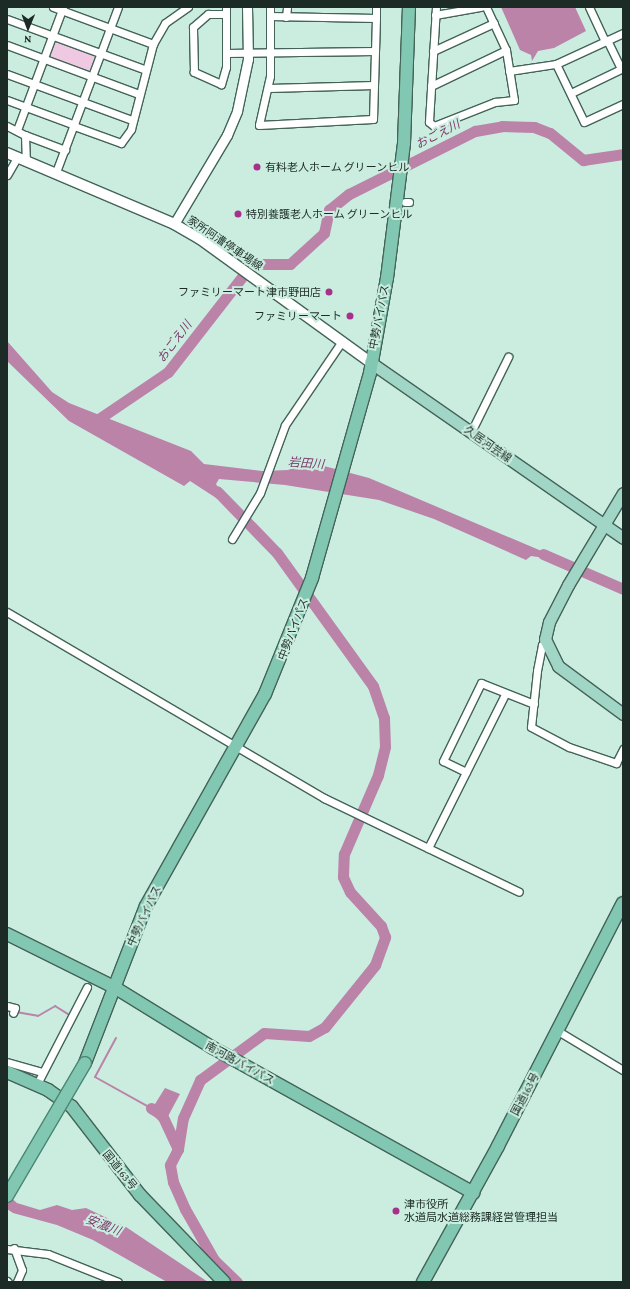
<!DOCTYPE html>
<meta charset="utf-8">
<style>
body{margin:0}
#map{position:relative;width:630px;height:1289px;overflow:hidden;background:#caede0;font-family:"Crimson Pro","Noto Sans JP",serif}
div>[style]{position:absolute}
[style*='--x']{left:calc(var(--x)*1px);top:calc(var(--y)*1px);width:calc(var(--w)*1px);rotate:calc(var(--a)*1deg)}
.green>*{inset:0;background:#eec9e1}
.water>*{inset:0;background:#bb83a8}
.stream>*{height:2px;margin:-1px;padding:0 1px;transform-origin:1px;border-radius:1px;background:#bb83a8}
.river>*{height:11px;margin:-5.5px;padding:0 5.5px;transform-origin:5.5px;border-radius:5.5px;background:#bb83a8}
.roads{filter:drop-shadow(1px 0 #446358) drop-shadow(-1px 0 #446358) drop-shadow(0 1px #446358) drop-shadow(0 -1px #446358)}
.minor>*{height:7px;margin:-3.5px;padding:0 3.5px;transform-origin:3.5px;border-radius:3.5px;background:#fff}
.tertiary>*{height:9px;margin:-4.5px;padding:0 4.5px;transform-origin:4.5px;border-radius:4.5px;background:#fff}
.secondary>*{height:10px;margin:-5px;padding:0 5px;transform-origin:5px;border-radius:5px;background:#fff}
.primary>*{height:11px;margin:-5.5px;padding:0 5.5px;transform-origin:5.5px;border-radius:5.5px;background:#a1d5c5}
.trunk>*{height:12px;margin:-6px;padding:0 6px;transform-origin:6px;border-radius:6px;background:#82c7b2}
.bridges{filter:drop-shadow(1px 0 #4a8774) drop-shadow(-1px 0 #4a8774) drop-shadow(0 1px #4a8774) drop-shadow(0 -1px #4a8774)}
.trunk-bridge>*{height:12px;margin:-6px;padding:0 6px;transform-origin:6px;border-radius:6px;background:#82c7b2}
.dots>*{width:11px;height:11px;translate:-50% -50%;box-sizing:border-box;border:2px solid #caede0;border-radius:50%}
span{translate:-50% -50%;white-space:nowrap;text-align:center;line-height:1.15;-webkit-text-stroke:4px #caede0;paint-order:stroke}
.poi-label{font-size:11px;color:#1d2b26}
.left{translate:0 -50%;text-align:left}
.right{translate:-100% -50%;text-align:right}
.street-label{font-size:11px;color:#1d2b26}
.water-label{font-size:12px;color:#7c3869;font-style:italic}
.frame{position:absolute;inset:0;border:8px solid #1d2b26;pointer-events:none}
.north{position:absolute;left:8px;top:8px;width:40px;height:40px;-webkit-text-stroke:3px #caede0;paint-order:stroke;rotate:181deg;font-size:11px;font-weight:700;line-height:16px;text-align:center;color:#1d2b26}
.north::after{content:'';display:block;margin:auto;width:14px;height:18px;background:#1d2b26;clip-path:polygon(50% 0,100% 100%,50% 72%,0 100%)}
</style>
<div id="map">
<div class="green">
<i style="clip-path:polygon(57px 40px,95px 55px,91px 73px,48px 57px)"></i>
</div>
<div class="water">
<i style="clip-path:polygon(501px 7px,575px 7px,586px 31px,554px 48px,538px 51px,532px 61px,531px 55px,520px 50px)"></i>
<i style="clip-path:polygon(7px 341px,52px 392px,69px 403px,191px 451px,204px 464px,262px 471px,288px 470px,309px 462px,369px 478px,565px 561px,531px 556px,526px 560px,434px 519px,379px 500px,285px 485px,219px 479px,216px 484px,230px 507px,190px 481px,184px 486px,69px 421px,7px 361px)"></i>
<i style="clip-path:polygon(165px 1088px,180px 1094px,166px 1120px,171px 1127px,167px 1129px,150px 1112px)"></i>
<i style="clip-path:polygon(7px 1194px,17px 1203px,40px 1210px,57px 1205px,72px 1210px,86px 1208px,126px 1227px,208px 1282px,167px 1282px,93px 1240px,57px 1225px,13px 1213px,7px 1209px)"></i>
</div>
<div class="stream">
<i style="--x:16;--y:1012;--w:22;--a:10"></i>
<i style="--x:38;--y:1016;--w:20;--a:-30"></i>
<i style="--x:55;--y:1006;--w:15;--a:32"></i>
<i style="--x:116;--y:1038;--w:44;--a:118.3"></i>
<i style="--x:95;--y:1077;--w:64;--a:29"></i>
</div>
<div class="river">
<i style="--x:100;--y:418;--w:82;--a:-34.1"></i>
<i style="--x:168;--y:372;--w:137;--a:-52.1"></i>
<i style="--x:252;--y:264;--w:38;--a:0"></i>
<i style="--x:290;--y:264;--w:46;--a:-42.4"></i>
<i style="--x:324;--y:233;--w:24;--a:-78"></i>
<i style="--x:329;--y:210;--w:26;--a:-39"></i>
<i style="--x:349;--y:194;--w:141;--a:-26.6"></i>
<i style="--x:475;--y:131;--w:27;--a:-10"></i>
<i style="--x:502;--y:126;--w:32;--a:2"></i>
<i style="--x:534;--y:127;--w:17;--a:21"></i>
<i style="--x:550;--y:133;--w:43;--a:39.3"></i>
<i style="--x:583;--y:160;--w:40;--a:-8.5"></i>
<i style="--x:543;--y:554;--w:87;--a:23.6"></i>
<i style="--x:151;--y:1108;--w:13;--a:32"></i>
<i style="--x:162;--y:1115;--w:38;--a:65"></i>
<i style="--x:178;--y:1149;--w:18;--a:117"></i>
<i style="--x:170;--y:1165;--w:17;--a:80"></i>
<i style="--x:173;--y:1182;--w:30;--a:66"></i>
<i style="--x:185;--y:1209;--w:59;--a:60.4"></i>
<i style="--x:214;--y:1260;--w:32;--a:44"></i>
<i style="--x:178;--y:1149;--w:31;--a:-81"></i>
<i style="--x:183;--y:1118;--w:42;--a:-65.9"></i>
<i style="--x:200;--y:1080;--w:79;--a:-36.3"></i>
<i style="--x:264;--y:1033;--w:45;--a:3.8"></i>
<i style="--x:309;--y:1036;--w:18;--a:-29"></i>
<i style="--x:325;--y:1027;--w:80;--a:-51.1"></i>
<i style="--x:375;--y:965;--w:30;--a:-70"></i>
<i style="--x:385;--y:937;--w:12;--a:-110"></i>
<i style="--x:381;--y:926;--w:46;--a:-132.4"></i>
<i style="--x:350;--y:892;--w:17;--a:-115"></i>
<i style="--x:343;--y:877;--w:23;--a:-88"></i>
<i style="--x:344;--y:854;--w:86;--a:-66.7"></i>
<i style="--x:378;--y:775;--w:29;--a:-76"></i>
<i style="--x:385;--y:747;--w:29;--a:-92"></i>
<i style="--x:384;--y:718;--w:34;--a:-109"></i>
<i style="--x:373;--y:686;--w:164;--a:-125.8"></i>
<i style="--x:277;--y:553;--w:86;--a:-134.1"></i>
</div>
<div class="roads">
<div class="minor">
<i style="--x:53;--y:7;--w:107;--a:20.3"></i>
<i style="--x:226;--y:7;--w:60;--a:90"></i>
<i style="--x:226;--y:67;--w:18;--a:106"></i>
<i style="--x:221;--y:84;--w:30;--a:-156"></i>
<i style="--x:194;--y:72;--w:45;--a:-91.3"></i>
<i style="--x:193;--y:27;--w:20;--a:-41"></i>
<i style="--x:208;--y:14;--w:18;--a:0"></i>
<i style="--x:270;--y:7;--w:69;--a:90"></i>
<i style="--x:270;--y:76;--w:50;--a:102.7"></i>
<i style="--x:259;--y:125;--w:114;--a:-3"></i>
<i style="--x:373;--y:119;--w:101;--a:-88.3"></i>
<i style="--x:376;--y:18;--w:106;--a:-178.9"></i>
<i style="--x:376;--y:7;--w:11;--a:90"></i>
<i style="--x:436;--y:7;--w:115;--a:93.5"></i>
<i style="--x:429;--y:122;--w:6;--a:39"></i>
<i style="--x:434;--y:126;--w:66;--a:-21.5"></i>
<i style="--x:495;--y:102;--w:19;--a:-6"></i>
<i style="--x:514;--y:100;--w:51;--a:-99.1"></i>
<i style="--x:506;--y:50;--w:47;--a:-114.9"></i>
<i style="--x:589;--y:7;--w:38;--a:65"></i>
<i style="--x:435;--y:15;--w:47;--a:-9.9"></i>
<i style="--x:286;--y:17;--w:10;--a:-84"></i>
<i style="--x:7;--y:19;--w:148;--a:20.1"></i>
<i style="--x:607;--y:40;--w:32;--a:64"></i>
<i style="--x:7;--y:45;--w:141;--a:20.4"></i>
<i style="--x:433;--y:51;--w:67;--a:-24.7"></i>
<i style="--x:226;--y:53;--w:149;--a:-0.8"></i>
<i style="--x:556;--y:64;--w:64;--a:64.2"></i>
<i style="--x:584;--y:122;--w:43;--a:-24.8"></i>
<i style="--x:509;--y:71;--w:48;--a:-8.5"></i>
<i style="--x:556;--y:64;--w:74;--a:-24.8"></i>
<i style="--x:7;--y:74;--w:133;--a:20.2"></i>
<i style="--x:431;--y:86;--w:83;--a:-25.6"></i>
<i style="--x:269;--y:88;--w:105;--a:-1.6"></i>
<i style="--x:571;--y:93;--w:58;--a:-25.7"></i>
<i style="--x:7;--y:100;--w:72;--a:20.2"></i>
<i style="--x:7;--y:126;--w:20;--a:27"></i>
<i style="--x:25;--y:135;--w:24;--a:88"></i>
<i style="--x:74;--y:126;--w:50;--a:19.9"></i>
<i style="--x:121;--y:143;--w:17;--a:-54"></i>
<i style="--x:131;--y:129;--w:88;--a:-75.5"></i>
<i style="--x:153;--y:44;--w:24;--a:-60"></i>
<i style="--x:165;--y:23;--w:28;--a:-35"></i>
<i style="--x:17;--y:130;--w:131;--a:-69.5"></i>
<i style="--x:25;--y:135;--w:43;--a:20.6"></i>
<i style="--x:56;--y:172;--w:176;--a:-69.4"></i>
<i style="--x:7;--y:175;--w:22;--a:-60"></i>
<i style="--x:405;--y:202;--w:4;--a:0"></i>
<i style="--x:471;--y:432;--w:84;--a:-63.7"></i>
<i style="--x:232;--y:539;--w:54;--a:-58.7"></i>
<i style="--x:260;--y:493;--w:72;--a:-69.8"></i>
<i style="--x:285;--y:425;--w:102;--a:-55.8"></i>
<i style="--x:7;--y:612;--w:368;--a:30.4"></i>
<i style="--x:324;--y:798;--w:216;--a:25.7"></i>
<i style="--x:546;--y:642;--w:5;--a:143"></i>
<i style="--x:542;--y:645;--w:26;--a:101"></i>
<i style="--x:537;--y:671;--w:56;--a:96.1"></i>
<i style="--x:531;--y:727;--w:43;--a:27.8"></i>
<i style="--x:569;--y:747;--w:50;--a:18.8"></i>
<i style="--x:616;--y:763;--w:16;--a:-63"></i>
<i style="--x:466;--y:772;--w:25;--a:-154"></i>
<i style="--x:443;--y:761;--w:87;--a:-64"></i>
<i style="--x:481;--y:683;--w:57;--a:21.6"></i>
<i style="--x:428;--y:848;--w:172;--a:-63.4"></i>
<i style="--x:7;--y:1006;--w:8;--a:14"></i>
<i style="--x:15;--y:1008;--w:5;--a:112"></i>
<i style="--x:558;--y:1031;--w:76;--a:31"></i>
<i style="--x:7;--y:1062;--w:35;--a:16"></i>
<i style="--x:37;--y:1084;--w:109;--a:-62.7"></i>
<i style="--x:14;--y:1248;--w:23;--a:70"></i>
<i style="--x:22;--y:1270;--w:13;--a:113"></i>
<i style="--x:7;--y:1249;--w:41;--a:7"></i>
<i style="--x:48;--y:1254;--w:75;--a:21.8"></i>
<i style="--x:7;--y:1281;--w:1;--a:45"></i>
</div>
<div class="tertiary">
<i style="--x:174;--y:224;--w:104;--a:-59.2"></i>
<i style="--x:227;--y:135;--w:26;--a:-67"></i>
<i style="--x:237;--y:111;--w:53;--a:-78.1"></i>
<i style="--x:248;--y:59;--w:52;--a:-91.1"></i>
</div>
<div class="secondary">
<i style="--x:7;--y:153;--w:181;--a:23"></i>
<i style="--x:174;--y:224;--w:30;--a:30"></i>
<i style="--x:200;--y:239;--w:210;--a:35.9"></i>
</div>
<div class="primary">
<i style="--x:370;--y:362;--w:308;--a:34.8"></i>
<i style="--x:623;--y:493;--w:107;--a:120.9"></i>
<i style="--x:568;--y:585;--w:42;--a:117.2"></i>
<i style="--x:549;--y:622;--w:17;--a:103"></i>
<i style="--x:545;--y:639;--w:30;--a:64"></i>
<i style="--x:558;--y:666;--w:81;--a:36.4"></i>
</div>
<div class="trunk">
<i style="--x:7;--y:934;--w:119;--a:26.4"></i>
<i style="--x:114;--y:987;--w:116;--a:31.6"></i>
<i style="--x:213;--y:1048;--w:298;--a:29.1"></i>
<i style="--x:85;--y:1063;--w:168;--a:-68.8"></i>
<i style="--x:146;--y:906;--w:243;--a:-60.7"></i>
<i style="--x:265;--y:694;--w:125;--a:-67.9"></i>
<i style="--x:312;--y:578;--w:213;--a:-74.2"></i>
<i style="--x:370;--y:373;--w:97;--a:-79.9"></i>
<i style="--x:387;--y:278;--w:136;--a:-82.8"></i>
<i style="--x:404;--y:143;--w:136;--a:-87.9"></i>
<i style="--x:7;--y:1072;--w:45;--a:23.7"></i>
<i style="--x:48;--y:1090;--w:29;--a:35"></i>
<i style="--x:72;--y:1107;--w:111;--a:52.3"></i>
<i style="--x:140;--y:1195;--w:121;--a:46"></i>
<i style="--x:423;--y:1282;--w:155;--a:-61.1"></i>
<i style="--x:498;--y:1146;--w:273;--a:-62.8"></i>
</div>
</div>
<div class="bridges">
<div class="trunk-bridge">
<i style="--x:7;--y:1196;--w:154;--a:-59.6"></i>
</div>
</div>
<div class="dots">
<i style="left:257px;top:167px;background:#a7318a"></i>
<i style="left:238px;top:214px;background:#a7318a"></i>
<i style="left:329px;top:292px;background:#a7318a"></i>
<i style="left:350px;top:316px;background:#a7318a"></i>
<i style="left:396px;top:1211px;background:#a7318a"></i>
</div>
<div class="poi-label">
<span class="left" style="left:265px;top:167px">有料老人ホーム グリーンヒル</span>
<span class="left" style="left:246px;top:214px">特別養護老人ホーム グリーンヒル</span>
<span class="right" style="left:321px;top:292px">ファミリーマート津市野田店</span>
<span class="right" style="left:342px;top:316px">ファミリーマート</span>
<span class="left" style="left:404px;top:1211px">津市役所<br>水道局水道総務課経営管理担当</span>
</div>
<div class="street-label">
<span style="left:225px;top:243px;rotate:34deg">家所阿漕停車場線</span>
<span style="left:379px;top:317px;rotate:-79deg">中勢バイパス</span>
<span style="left:488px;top:444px;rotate:35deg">久居河芸線</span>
<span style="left:293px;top:629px;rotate:-69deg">中勢バイパス</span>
<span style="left:144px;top:916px;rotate:-65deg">中勢バイパス</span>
<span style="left:240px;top:1063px;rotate:29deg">南河路バイパス</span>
<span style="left:525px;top:1094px;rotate:-62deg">国道163号</span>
<span style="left:120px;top:1170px;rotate:51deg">国道163号</span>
</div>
<div class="water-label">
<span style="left:438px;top:135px;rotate:-27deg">おごえ川</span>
<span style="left:175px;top:342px;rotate:-53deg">おごえ川</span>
<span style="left:306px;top:464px;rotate:4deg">岩田川</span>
<span style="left:103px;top:1226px;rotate:21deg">安濃川</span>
</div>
<div class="frame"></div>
<div class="north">N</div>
</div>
